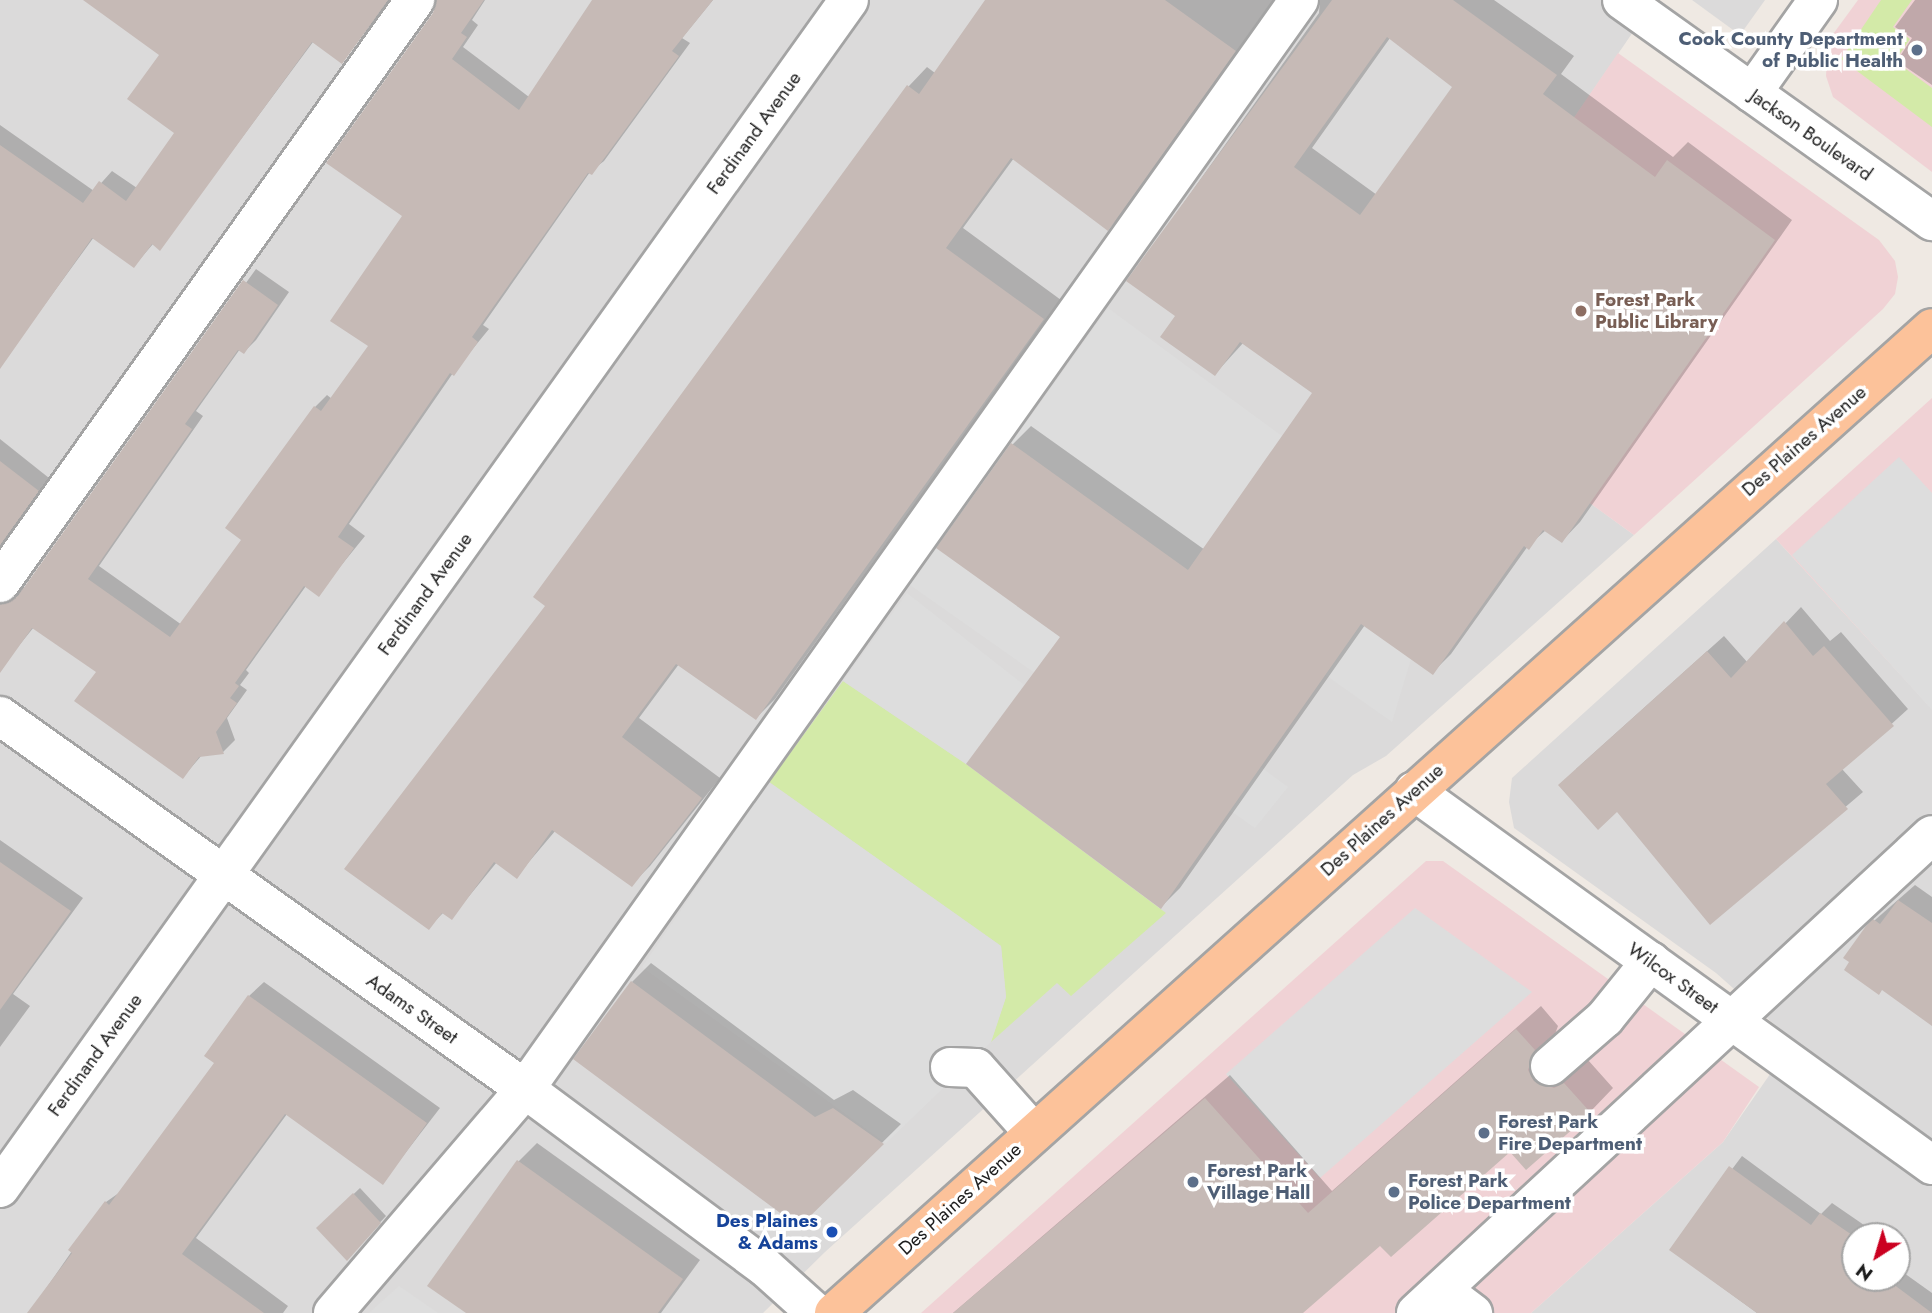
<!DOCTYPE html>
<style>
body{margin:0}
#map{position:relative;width:1932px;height:1313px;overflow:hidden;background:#efe9e3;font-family:Jost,sans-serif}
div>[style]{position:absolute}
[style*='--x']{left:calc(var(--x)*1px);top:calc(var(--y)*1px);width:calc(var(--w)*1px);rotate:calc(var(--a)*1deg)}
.residential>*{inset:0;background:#dbdada}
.commercial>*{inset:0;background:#f0d2d5}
.grass>*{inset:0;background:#d3eaa8}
.parking>*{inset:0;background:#ddd}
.shadow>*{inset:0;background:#0003}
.building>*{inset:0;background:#c6bab6}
.roads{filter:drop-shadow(2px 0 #a4a4a4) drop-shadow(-2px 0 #a4a4a4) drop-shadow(0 2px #a4a4a4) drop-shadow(0 -2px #a4a4a4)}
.minor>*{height:38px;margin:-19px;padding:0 19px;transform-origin:19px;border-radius:19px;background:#fff}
.major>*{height:38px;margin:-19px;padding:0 19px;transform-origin:19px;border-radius:19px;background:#fcc29a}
.dots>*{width:19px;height:19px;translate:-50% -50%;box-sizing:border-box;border:4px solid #fff;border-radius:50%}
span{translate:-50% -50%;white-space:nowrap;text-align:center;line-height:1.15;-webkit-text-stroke:7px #fff;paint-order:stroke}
.service-label{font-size:19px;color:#4e5e75;font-weight:700}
.right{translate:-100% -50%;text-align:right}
.left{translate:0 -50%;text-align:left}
.street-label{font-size:19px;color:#1d1d1d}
.education-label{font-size:19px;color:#785e54;font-weight:700}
.transit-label{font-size:19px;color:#164399;font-weight:700}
.north{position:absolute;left:1841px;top:1222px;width:70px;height:70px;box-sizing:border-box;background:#fff;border:2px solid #a5a5a5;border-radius:50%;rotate:217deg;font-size:19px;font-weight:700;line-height:28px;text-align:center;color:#1d1d1d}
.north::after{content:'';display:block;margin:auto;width:24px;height:32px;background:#cb0020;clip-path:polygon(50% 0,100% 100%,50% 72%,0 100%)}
</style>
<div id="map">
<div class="residential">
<i style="clip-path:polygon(0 0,1655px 0,1403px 367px,1634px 535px,1386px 756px,1353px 775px,825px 1252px,763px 1313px,0 1313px)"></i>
<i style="clip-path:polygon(1692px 0,1765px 0,1740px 35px)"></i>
<i style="clip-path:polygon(evenodd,1776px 539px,1932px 709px,1932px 1313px,1531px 1313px,1723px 1142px,1793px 1041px,1716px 973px,1514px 828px,1509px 802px,1512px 778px,1776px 539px,1855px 1236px,1897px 1236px,1897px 1278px,1855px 1278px,1855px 1236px)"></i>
</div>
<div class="commercial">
<i style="clip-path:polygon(1858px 0,1932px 0,1932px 172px,1833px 97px,1826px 76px,1828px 41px)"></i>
<i style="clip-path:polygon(1618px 53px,1879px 240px,1895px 261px,1898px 277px,1895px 294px,1883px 309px,1634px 535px,1403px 368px)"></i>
<i style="clip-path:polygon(1932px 398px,1932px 709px,1776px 539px)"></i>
<i style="clip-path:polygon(1426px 861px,1443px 861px,1759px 1087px,1723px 1142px,1531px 1313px,921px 1313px)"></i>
</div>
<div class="grass">
<i style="clip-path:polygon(1881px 0,1912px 0,1893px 27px,1910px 39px,1895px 61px,1932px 88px,1932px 127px,1841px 59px)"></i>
<i style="clip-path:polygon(843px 681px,966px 764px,1166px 913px,1071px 996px,1057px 983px,991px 1042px,1006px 997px,1001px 946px,769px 782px)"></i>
</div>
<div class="parking">
<i style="clip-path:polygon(1108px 308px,1282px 436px,1220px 526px,1411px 659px,1392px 722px,1259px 628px,1198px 721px,1288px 787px,1255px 828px,910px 585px)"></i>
<i style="clip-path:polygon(1899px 457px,1932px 493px,1932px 710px,1792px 555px)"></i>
<i style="clip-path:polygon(907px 593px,1024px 685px,966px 764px,843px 681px)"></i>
<i style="clip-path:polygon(769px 782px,1001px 946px,1006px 997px,991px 1042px,886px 1143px,642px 967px)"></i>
<i style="clip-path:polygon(1415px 908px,1532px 992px,1320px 1178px,1226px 1074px)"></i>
<i style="clip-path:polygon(399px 1286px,438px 1313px,369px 1313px)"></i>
</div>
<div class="shadow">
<i style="clip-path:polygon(86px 0,390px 0,342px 62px,313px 42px,160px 248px,153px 244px,134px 266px,94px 237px,21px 337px,0 323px,0 125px,94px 191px,112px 171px,137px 188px,176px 133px,161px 55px)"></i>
<i style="clip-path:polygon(436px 0,485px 0,472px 20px,478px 25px,463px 47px,529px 97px,594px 0,713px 0,682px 38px,690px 43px,604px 161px,590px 172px,483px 325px,489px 329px,453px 373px,349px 524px,365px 536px,318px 594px,306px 586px,246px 670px,249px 673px,240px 685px,247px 690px,227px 718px,235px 740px,223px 752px,202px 755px,183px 777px,98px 671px,34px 627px,8px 659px,0 653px,0 589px,12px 594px,26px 587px,256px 269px,289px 292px,256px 340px,244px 352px,240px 349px,196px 411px,203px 416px,99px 566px,182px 625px,243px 539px,315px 407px,327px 395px,332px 399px,370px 346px,404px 216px)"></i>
<i style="clip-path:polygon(987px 0,1279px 0,1127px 210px,1108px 229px,1014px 158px,963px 228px,1061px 300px,775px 699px,756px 718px,679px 664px,639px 718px,720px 778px,650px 866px,631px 885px,556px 830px,517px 876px,497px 862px,452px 917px,444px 912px,428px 928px,547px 606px,909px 86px,927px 67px,935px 73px)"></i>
<i style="clip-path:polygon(evenodd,1320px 0,1494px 0,1574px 56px,1561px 74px,1673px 157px,1688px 142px,1792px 220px,1580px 522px,1562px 541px,1546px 530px,1528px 546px,1451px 654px,1433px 672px,1365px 625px,1180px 888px,1161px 907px,1062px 637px,1012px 445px,1031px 426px,1205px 550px,1315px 393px,1244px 342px,1215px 374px,1177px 316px,1128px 281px,1319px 13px,1320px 0,1390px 38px,1455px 86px,1377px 195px,1312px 148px,1390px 38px)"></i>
<i style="clip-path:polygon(1915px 0,1932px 0,1932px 85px,1897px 61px,1912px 38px,1895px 27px)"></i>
<i style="clip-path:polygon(0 439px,49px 478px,0 548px)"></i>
<i style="clip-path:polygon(1801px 607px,1830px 641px,1841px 632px,1908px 709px,1842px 769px,1863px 792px,1710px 922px,1617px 810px,1576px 769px,1724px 636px,1748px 663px)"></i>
<i style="clip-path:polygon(0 840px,83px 898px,13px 994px,30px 1006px,0 1047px)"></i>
<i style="clip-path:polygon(1915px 885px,1932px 897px,1932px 1024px,1867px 927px)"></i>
<i style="clip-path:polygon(651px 963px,834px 1100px,853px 1090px,901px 1124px,799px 1225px,632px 982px)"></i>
<i style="clip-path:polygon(264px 982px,440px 1108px,383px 1182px,287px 1114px,196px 1238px,288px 1306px,283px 1313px,29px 1313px,106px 1202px,123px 1190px,216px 1063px,249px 996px)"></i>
<i style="clip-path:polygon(1541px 1006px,1558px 1026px,1551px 1045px,1578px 1065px,1588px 1060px,1613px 1088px,1590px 1112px,1511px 1149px,1380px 1243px,1301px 1313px,953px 1313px,1230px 1075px,1332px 1191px)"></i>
<i style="clip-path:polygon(537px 1143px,700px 1260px,661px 1313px,469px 1313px,518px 1162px)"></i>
<i style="clip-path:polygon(1742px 1156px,1821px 1214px,1832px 1203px,1880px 1236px,1855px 1236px,1855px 1278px,1897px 1278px,1897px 1268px,1932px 1293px,1932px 1313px,1757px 1313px,1671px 1250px)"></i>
<i style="clip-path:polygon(360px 1188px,386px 1216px,347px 1258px,318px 1228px)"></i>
</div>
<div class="building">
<i style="clip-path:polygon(83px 0,388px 0,342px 64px,312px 42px,160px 251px,152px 244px,134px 268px,92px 238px,0 369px,0 145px,83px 203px,99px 181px,126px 201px,174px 133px,127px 99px,159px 55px)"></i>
<i style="clip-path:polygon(437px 0,484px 0,461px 33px,467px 37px,452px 59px,519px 110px,592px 0,713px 0,672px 51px,679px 56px,592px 175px,588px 173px,472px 337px,478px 342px,454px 376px,450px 373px,338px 537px,354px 548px,319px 597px,304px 586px,235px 683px,239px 686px,230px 698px,237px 703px,216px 732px,224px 754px,199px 757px,183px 779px,74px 701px,96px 672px,32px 628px,0 673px,0 605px,18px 596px,243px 280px,278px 305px,244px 354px,238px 350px,185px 424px,192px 429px,88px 579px,170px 637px,241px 540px,225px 528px,314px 406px,321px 411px,368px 346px,330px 321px,402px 216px,326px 163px,433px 13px)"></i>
<i style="clip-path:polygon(985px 0,1165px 0,1236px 51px,1108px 231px,1011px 158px,946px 248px,1044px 319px,756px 720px,676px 664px,622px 737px,702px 798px,632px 887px,552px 830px,517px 879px,494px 862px,452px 920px,442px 913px,429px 930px,344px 869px,545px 606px,533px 597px,907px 85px,919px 94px)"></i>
<i style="clip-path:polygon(evenodd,1332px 0,1453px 0,1557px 75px,1543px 94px,1655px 177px,1667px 160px,1775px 240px,1562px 543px,1543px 530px,1529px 550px,1524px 546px,1433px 675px,1361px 624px,1161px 909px,966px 764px,1060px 637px,936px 548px,1011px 443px,1188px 570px,1312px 393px,1240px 342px,1215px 376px,1160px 337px,1175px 316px,1126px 281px,1332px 0,1387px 37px,1452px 87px,1360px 215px,1294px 167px,1387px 37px)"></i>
<i style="clip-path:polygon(0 461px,39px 491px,0 545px)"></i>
<i style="clip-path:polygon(1784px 621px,1813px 656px,1824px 646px,1894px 726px,1826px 784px,1848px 809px,1710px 925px,1617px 812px,1598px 830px,1558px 785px,1707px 651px,1731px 678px)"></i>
<i style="clip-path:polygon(0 862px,71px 911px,0 1010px)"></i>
<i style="clip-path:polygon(1898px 900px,1932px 923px,1932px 1026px,1882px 990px,1879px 995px,1844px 970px,1849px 962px,1843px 958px,1866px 926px,1873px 919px,1880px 924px)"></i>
<i style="clip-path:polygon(631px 981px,815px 1117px,833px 1108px,884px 1144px,799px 1227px,573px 1059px)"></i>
<i style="clip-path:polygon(248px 995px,427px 1123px,383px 1185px,285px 1114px,182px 1254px,264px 1313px,27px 1313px,72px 1253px,68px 1250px,105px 1201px,109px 1205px,214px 1063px,204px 1056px)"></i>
<i style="clip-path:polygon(1516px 1029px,1535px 1050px,1528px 1070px,1534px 1081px,1554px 1088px,1564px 1083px,1591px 1113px,1526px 1170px,1510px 1152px,1391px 1257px,1380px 1246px,1303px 1313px,953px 1313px,1205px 1098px,1308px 1213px)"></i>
<i style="clip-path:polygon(517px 1160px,683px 1279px,658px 1313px,466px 1313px,427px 1286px)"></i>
<i style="clip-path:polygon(1729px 1166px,1811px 1225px,1820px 1213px,1855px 1237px,1855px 1278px,1885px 1278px,1932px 1313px,1757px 1313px,1669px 1250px)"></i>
<i style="clip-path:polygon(353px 1193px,381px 1223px,347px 1261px,316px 1228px)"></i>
</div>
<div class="roads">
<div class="minor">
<i style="--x:1622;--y:0;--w:381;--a:35.5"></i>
<i style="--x:1752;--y:93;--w:114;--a:-54.6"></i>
<i style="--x:0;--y:583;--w:716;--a:-54.56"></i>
<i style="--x:0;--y:716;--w:644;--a:35.39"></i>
<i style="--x:525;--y:1089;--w:299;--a:36.6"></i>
<i style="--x:765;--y:1267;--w:69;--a:42"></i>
<i style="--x:1414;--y:791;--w:639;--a:35.83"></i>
<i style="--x:1550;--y:1066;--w:73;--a:-41.1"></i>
<i style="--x:1605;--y:1018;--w:73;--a:-51.1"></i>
<i style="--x:950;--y:1067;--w:26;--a:2"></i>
<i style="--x:976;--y:1068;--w:87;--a:48.3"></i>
<i style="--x:0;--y:1188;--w:1460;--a:-54.45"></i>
<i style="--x:1442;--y:1290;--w:39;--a:37"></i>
<i style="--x:333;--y:1313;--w:295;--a:-49.4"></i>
<i style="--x:525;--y:1089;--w:1336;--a:-54.6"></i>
<i style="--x:1416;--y:1313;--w:703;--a:-42.81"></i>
</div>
<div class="major">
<i style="--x:834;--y:1313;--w:1475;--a:-41.89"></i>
</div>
</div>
<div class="dots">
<i style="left:1917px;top:50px;background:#5c6f8a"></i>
<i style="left:1581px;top:311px;background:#8d6e63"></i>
<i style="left:1484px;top:1133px;background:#5c6f8a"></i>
<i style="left:1193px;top:1182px;background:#5c6f8a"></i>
<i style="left:1394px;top:1192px;background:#5c6f8a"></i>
<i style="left:832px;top:1232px;background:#1a4fb4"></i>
</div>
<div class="service-label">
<span class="right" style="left:1903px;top:50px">Cook County Department<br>of Public Health</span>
<span class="left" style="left:1498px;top:1133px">Forest Park<br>Fire Department</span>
<span class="left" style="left:1207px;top:1182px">Forest Park<br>Village Hall</span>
<span class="left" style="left:1408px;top:1192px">Forest Park<br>Police Department</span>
</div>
<div class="street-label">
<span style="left:754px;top:133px;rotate:-54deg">Ferdinand Avenue</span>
<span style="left:1811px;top:135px;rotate:35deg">Jackson Boulevard</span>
<span style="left:1804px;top:441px;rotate:-41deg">Des Plaines Avenue</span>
<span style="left:425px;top:594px;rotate:-54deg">Ferdinand Avenue</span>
<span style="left:1382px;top:820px;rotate:-42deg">Des Plaines Avenue</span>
<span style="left:1673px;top:978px;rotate:36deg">Wilcox Street</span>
<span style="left:412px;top:1009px;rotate:35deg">Adams Street</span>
<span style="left:95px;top:1055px;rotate:-54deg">Ferdinand Avenue</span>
<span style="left:960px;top:1199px;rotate:-42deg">Des Plaines Avenue</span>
</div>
<div class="education-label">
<span class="left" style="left:1595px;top:311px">Forest Park<br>Public Library</span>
</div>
<div class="transit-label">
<span class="right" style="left:818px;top:1232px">Des Plaines<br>&amp; Adams</span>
</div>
<div class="north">N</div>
</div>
